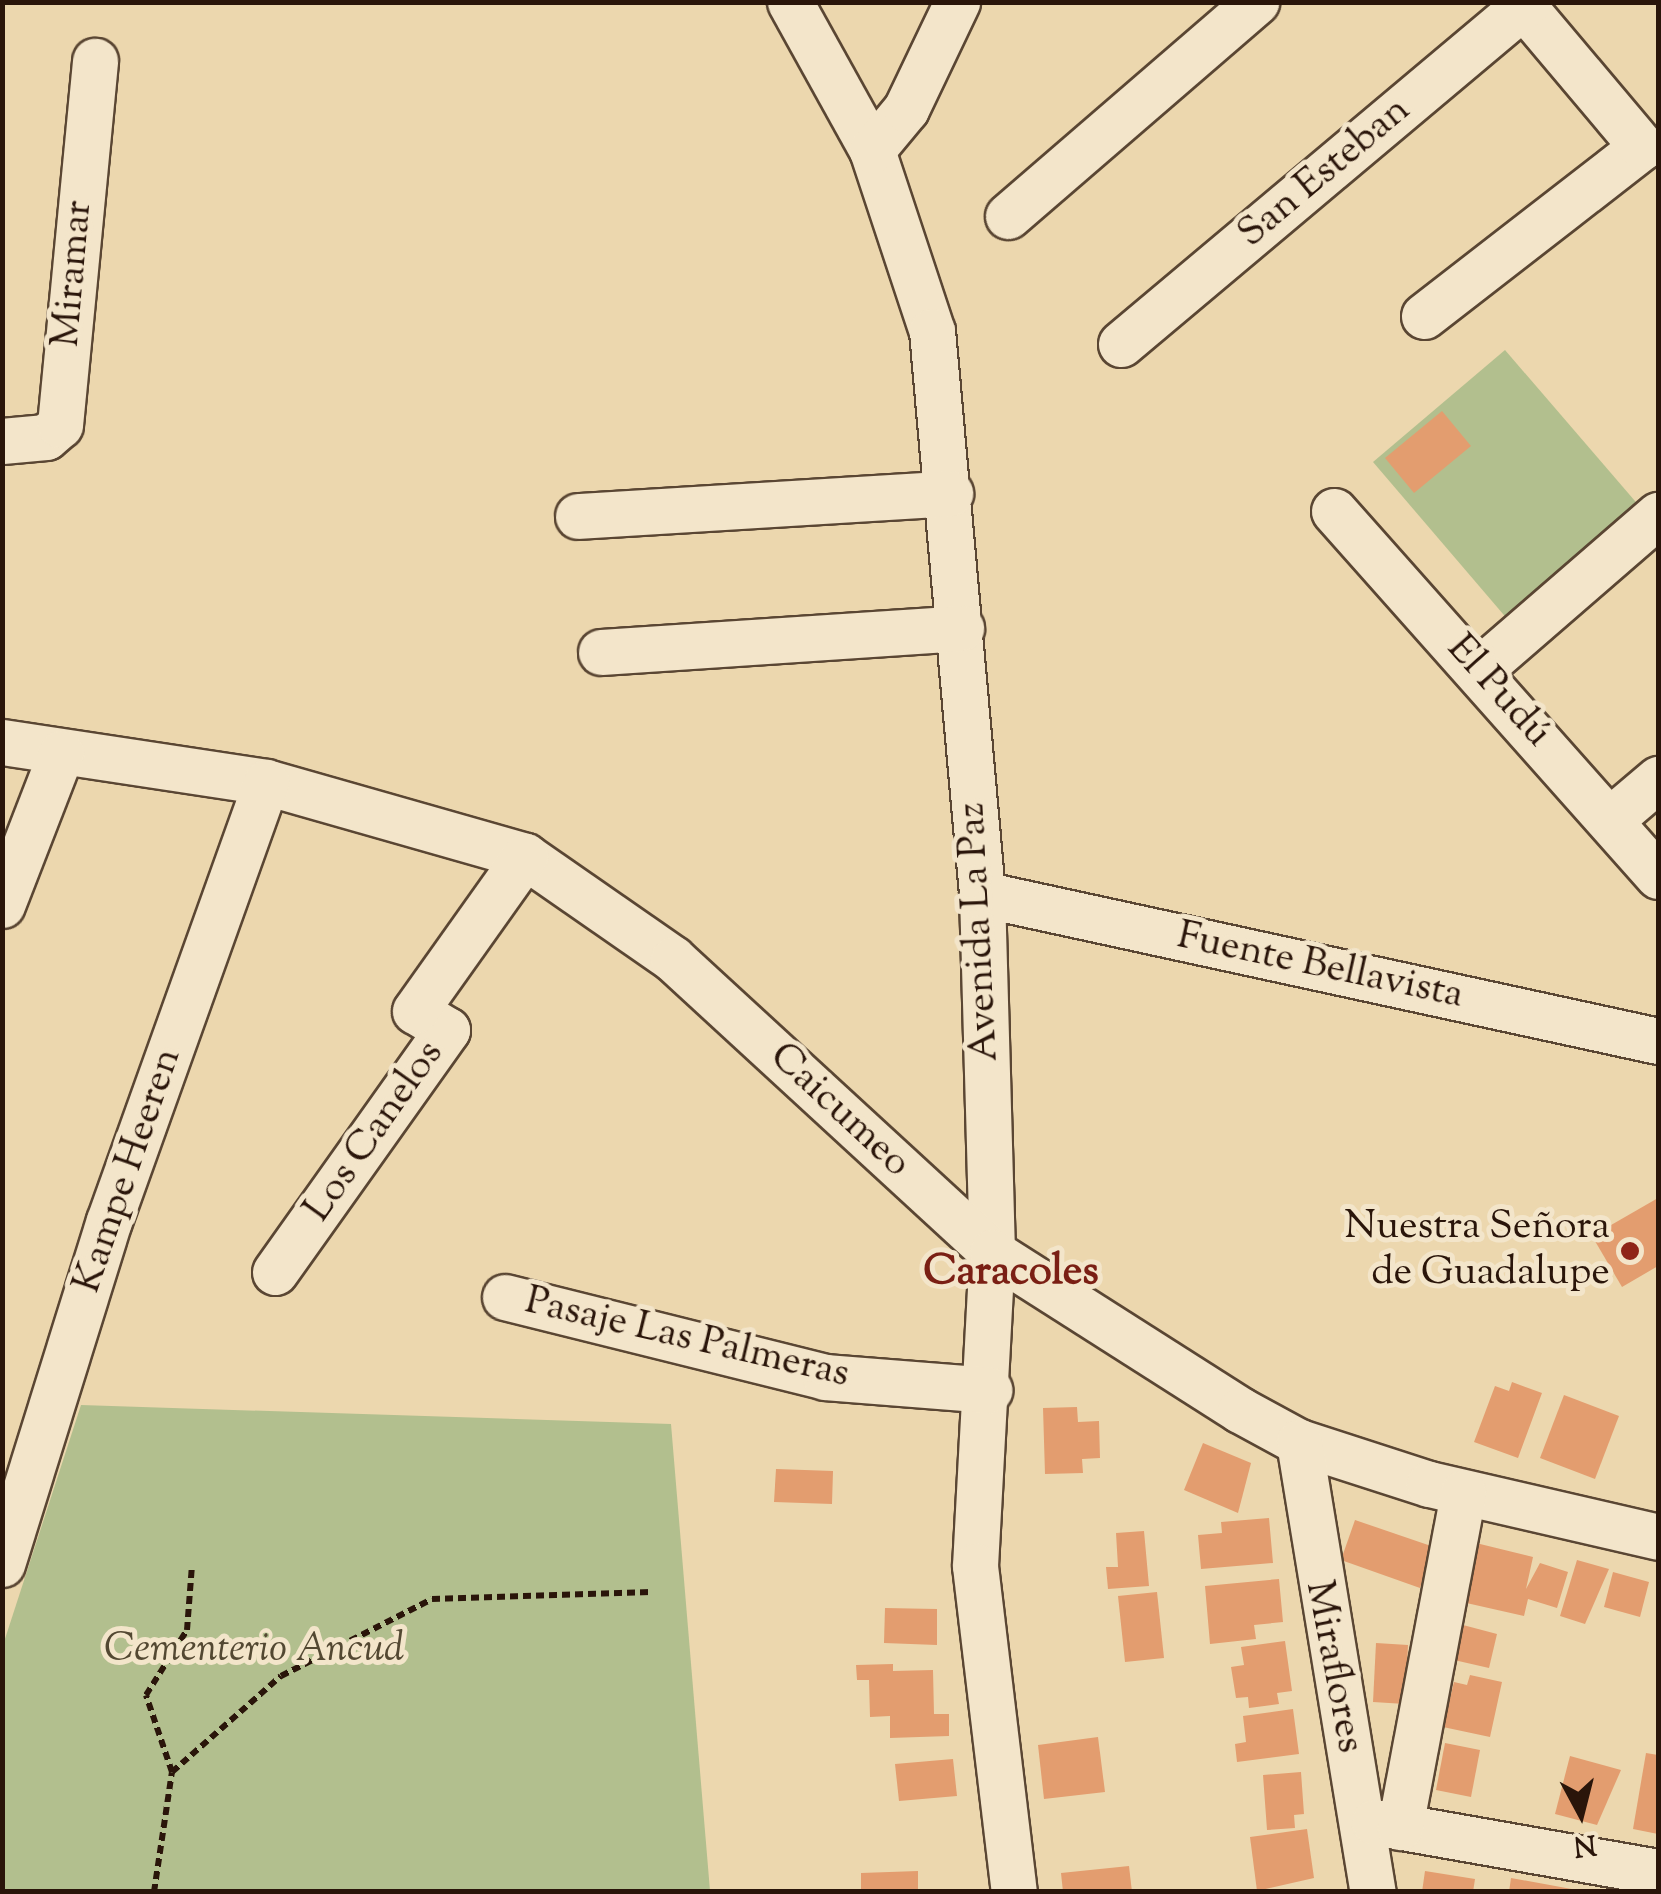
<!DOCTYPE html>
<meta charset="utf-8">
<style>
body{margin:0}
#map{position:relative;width:1661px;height:1894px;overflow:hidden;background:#ecd7ae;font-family:"Sorts Mill Goudy",serif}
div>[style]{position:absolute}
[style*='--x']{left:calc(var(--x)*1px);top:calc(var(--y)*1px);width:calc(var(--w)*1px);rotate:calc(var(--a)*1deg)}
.green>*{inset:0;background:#b2bf8e}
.building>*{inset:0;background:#e39d6f}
.path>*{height:6px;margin-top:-3px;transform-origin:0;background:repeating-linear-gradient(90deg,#2a150a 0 8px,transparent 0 13px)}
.roads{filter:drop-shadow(2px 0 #5a4633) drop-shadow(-2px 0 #5a4633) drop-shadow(0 2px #5a4633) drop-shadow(0 -2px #5a4633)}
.minor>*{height:45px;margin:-22.5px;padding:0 22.5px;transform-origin:22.5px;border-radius:22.5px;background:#f3e5ca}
.dots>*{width:28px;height:28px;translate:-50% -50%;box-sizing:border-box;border:5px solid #f3e5ca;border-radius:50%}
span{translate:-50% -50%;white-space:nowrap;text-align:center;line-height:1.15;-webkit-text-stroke:10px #f3e5ca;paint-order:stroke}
.street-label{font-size:40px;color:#2a150a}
.poi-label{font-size:40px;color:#2a150a}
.right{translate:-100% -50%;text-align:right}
.park-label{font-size:40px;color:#534832;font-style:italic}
.neighbourhood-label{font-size:42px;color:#7a1f14;font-weight:700}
.frame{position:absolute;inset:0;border:5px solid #2a150a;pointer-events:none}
.north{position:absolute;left:1531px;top:1764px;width:100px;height:100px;-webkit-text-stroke:8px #f3e5ca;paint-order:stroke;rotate:173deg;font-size:28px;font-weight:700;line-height:40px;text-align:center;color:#2a150a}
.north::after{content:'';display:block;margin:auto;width:35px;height:45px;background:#2a150a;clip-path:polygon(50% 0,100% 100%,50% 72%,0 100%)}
</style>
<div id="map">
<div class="green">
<i style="clip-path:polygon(1505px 350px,1641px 508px,1509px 621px,1373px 462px)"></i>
<i style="clip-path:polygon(81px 1405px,671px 1424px,710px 1891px,3px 1891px,3px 1645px)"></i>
</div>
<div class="building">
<i style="clip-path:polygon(1442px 411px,1471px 446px,1414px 493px,1385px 458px)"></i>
<i style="clip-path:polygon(1658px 1198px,1658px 1266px,1622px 1287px,1592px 1236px)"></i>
<i style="clip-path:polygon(1512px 1382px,1542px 1393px,1518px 1458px,1474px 1442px,1495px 1386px,1509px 1391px)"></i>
<i style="clip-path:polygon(1564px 1395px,1619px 1416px,1595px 1479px,1540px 1458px)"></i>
<i style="clip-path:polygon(1077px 1407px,1078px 1422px,1099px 1421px,1100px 1458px,1082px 1459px,1083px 1473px,1045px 1474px,1043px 1408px)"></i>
<i style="clip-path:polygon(1203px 1443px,1251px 1463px,1238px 1513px,1184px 1490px)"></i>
<i style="clip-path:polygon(776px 1469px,833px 1471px,832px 1504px,774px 1502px)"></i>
<i style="clip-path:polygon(1269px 1518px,1273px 1563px,1201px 1569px,1198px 1535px,1222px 1533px,1221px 1522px)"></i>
<i style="clip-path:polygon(1355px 1520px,1434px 1547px,1420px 1588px,1341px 1560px)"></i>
<i style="clip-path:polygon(1144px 1531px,1149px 1586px,1108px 1589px,1106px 1567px,1118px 1567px,1116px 1533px)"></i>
<i style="clip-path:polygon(1476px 1543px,1533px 1557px,1526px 1589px,1540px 1563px,1568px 1572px,1557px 1608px,1528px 1599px,1524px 1616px,1462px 1602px)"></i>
<i style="clip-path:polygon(1577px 1560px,1609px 1569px,1585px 1624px,1560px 1616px)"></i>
<i style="clip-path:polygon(1613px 1572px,1649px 1582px,1640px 1617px,1604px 1607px)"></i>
<i style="clip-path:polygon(1279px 1579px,1283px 1622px,1254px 1625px,1256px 1639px,1210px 1644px,1205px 1586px)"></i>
<i style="clip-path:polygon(1157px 1592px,1164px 1658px,1125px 1662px,1118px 1596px)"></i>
<i style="clip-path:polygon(885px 1608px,937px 1609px,937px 1645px,884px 1643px)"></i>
<i style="clip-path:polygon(1463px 1625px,1497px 1634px,1489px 1668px,1454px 1660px)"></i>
<i style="clip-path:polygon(1285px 1641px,1292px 1691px,1277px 1693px,1279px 1704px,1249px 1708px,1248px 1697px,1236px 1698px,1231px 1667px,1244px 1665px,1241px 1647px)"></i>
<i style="clip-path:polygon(1376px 1643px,1408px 1645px,1405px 1704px,1373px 1702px)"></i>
<i style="clip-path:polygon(893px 1664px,893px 1671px,933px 1670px,934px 1714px,949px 1714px,949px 1736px,890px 1738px,890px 1716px,870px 1717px,869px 1680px,857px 1680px,856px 1665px)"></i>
<i style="clip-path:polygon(1470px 1675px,1502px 1682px,1490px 1737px,1443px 1727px,1454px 1682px,1467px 1685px)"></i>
<i style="clip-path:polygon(1293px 1709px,1299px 1754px,1237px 1762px,1235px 1744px,1246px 1742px,1243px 1716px)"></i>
<i style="clip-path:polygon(1098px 1737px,1105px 1792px,1044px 1799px,1038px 1745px)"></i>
<i style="clip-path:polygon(1445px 1743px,1480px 1750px,1471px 1797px,1436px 1790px)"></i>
<i style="clip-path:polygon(1646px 1753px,1658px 1755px,1658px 1834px,1633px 1829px)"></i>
<i style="clip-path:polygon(1570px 1756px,1621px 1770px,1597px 1825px,1555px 1814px)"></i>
<i style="clip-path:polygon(953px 1759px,957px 1796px,899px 1801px,895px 1764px)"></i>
<i style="clip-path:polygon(1301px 1772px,1304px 1814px,1294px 1815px,1295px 1828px,1267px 1830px,1263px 1775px)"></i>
<i style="clip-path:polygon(1307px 1829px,1314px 1878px,1257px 1891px,1250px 1837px)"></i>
<i style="clip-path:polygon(1129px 1866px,1132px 1892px,1063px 1892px,1061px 1873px)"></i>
<i style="clip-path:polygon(918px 1871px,918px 1892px,861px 1892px,861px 1873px)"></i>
<i style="clip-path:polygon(1425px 1871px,1475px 1879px,1473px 1892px,1422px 1892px)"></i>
<i style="clip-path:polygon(1511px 1878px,1577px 1890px,1577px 1892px,1509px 1892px)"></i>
</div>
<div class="path">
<i style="--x:172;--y:1772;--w:81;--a:-108.7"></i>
<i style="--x:146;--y:1695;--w:77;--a:-57.8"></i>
<i style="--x:187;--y:1630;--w:65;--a:-85.6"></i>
<i style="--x:154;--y:1892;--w:121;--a:-81.5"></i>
<i style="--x:172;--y:1772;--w:145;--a:-41.4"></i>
<i style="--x:281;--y:1676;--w:169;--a:-27"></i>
<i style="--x:432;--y:1599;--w:219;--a:-1.8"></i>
</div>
<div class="roads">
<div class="minor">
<i style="--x:790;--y:2;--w:169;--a:61"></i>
<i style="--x:872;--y:150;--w:191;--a:71.7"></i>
<i style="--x:932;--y:331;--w:565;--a:84.92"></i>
<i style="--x:982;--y:894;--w:358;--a:88.4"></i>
<i style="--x:992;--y:1252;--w:314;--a:93.1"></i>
<i style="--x:975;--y:1566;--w:328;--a:83.2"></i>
<i style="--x:872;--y:150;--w:53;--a:-50.3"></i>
<i style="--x:906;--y:109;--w:119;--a:-64.5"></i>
<i style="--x:1008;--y:216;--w:328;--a:-40.8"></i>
<i style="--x:1424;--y:316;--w:276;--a:-37.8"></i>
<i style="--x:1642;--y:147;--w:189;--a:-130.1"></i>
<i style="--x:1121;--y:344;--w:532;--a:-40.04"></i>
<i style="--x:2;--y:441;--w:44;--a:-5.2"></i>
<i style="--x:46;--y:437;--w:18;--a:-41"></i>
<i style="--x:60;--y:425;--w:366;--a:-84.5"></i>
<i style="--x:1334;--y:511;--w:488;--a:48.4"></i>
<i style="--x:578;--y:516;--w:373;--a:-3.5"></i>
<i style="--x:601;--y:652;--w:361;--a:-3.8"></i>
<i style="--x:1479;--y:670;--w:237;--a:-40.9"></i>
<i style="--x:2;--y:742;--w:267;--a:8.6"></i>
<i style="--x:266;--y:782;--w:269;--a:15.9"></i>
<i style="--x:525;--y:856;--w:180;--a:34.8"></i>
<i style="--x:673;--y:959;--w:433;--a:42.6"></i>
<i style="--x:992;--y:1252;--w:294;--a:32.5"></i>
<i style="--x:1240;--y:1410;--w:67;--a:28.5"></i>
<i style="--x:1299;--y:1442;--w:137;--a:17.9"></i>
<i style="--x:1429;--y:1484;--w:235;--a:13"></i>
<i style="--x:1611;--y:819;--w:62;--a:-40.4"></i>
<i style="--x:982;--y:894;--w:692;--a:12.27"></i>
<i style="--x:2;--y:905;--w:163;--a:-68.8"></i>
<i style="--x:275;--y:1272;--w:297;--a:-54.6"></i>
<i style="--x:447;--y:1030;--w:37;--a:-149"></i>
<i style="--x:415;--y:1011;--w:190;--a:-54.6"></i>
<i style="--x:505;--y:1297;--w:330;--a:14"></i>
<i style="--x:825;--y:1377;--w:165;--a:4.5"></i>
<i style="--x:1299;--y:1442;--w:456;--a:80.7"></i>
<i style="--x:2;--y:1564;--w:359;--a:-72.7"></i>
<i style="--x:109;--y:1221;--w:466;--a:-70.3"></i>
<i style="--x:1374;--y:1822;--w:288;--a:10"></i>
<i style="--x:1400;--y:1827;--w:340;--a:-79.3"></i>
</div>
</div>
<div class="dots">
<i style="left:1630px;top:1251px;background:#8f2418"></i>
</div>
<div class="street-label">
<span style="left:1325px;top:173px;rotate:-40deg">San Esteban</span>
<span style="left:74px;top:274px;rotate:-85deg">Miramar</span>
<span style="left:1498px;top:692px;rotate:48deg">El Pudú</span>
<span style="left:980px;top:932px;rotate:-93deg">Avenida La Paz</span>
<span style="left:1320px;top:967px;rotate:12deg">Fuente Bellavista</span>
<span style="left:839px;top:1111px;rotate:43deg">Caicumeo</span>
<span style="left:375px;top:1132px;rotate:-55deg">Los Canelos</span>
<span style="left:129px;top:1171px;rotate:-71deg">Kampe Heeren</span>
<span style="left:687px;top:1339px;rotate:13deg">Pasaje Las Palmeras</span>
<span style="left:1333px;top:1667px;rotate:79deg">Miraflores</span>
</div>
<div class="poi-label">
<span class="right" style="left:1610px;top:1251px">Nuestra Señora<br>de Guadalupe</span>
</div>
<div class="park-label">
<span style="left:254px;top:1651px">Cementerio Ancud</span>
</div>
<div class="neighbourhood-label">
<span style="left:1011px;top:1273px">Caracoles</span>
</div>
<div class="frame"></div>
<div class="north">N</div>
</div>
